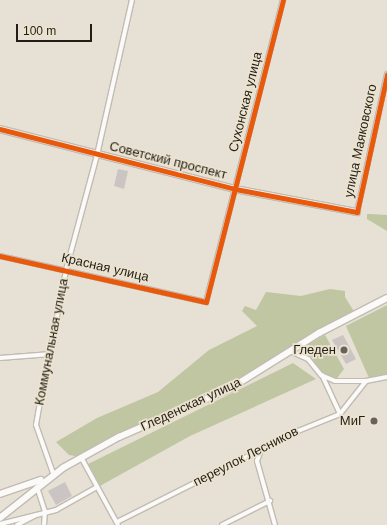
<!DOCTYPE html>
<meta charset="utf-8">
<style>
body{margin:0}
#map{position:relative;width:387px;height:525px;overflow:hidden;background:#e6e0d5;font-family:Arial,sans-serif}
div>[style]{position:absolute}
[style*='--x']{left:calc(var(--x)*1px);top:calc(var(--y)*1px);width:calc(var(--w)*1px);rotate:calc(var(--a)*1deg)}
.forest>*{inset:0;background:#c0c6a2}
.building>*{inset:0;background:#cac4c3}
.roads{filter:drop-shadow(1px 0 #c0bcb3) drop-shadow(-1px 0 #c0bcb3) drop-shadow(0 1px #c0bcb3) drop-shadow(0 -1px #c0bcb3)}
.street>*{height:4px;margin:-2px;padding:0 2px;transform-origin:2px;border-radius:2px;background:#fbfaf9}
.secondary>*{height:5.5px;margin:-2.75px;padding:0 2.75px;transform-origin:2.75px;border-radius:2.75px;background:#fbfaf9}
.cycleway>*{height:5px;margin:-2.5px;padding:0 2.5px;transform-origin:2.5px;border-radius:2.5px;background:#e8590c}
.dots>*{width:11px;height:11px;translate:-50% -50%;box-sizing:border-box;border:2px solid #ece3cf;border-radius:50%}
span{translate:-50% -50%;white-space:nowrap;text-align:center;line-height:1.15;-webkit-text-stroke:3.5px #ece3cf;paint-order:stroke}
.street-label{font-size:13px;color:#221e17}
.poi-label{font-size:13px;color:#221e17}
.right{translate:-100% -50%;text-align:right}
.scale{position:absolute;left:16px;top:24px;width:76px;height:18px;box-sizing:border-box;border:2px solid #221e17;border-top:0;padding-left:5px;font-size:12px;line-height:14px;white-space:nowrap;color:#221e17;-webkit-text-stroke:3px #ece3cf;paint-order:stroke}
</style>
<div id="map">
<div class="forest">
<i style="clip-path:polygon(370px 214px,387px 215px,387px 231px,367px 219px,367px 214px)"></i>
<i style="clip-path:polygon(330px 289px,345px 291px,345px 297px,355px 313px,252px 377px,81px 457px,69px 455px,56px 442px,97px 418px,158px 392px,209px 350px,257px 326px,242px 311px,245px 306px,256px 310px,266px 292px,301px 296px)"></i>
<i style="clip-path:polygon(387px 305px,387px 374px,369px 378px,346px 326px)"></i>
<i style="clip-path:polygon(325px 335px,344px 369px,335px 381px,321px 375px,308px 350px,309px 344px)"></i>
<i style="clip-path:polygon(293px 363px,316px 379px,190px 436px,98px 487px,86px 465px)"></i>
</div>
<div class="building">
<i style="clip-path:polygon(118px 169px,128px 171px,124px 189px,114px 186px)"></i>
<i style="clip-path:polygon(343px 335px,356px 359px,346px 364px,332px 340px)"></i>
<i style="clip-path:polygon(65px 482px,72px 496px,56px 505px,48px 491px)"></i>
</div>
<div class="roads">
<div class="street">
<i style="--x:357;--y:212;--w:141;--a:-77.7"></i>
<i style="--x:0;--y:256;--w:211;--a:12.6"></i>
<i style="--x:206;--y:302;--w:312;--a:-75.7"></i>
<i style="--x:290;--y:351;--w:20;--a:24"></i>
<i style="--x:308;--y:359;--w:21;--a:51"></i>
<i style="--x:321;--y:375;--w:15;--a:23"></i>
<i style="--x:335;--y:381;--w:31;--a:0"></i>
<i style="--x:366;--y:381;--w:21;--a:-11"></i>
<i style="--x:0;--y:358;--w:51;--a:-4.5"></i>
<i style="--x:322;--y:375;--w:43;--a:65.2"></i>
<i style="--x:261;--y:450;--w:12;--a:110"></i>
<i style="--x:257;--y:461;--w:66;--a:74.3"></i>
<i style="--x:81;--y:457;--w:77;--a:61.4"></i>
<i style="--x:53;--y:473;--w:51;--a:-109.5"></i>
<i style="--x:36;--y:425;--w:22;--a:-80"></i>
<i style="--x:40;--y:403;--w:136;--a:-78.9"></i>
<i style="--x:66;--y:270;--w:119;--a:-74.9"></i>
<i style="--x:97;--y:155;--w:159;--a:-77.3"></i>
<i style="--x:37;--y:487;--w:25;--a:72"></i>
<i style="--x:45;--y:511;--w:14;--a:94"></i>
<i style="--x:117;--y:522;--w:203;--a:-26.7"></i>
<i style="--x:298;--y:431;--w:45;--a:-22"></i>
<i style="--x:340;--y:414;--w:42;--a:-51.8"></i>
<i style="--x:0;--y:524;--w:58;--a:-14"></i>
<i style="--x:56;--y:510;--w:47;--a:-29.3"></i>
<i style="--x:17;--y:525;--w:21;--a:-28"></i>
<i style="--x:222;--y:525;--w:54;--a:-26.6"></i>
</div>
<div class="secondary">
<i style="--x:0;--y:129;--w:243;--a:14.3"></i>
<i style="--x:235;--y:189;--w:124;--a:10.7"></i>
<i style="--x:0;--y:494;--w:43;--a:-18.9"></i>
<i style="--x:0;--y:518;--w:80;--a:-38.4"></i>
<i style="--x:63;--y:468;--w:64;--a:-29"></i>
<i style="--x:119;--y:437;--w:122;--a:-23.6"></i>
<i style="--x:231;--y:388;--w:104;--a:-32"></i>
<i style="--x:319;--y:333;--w:76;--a:-27.2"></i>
</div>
</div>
<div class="cycleway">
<i style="--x:0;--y:129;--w:243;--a:14.3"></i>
<i style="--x:235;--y:189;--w:124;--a:10.7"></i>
<i style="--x:357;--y:212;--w:141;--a:-77.7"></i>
<i style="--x:0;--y:256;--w:211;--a:12.6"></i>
<i style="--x:206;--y:302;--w:312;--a:-75.7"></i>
</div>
<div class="dots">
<i style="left:344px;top:350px;background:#67625a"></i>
<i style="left:374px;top:421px;background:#67625a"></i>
</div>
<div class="street-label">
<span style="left:246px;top:102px;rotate:-76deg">Сухонская улица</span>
<span style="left:361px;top:141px;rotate:-78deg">улица Маяковского</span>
<span style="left:168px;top:161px;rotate:14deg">Советский проспект</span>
<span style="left:105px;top:268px;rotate:13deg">Красная улица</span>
<span style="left:52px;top:342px;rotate:-79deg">Коммунальная улица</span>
<span style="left:191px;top:405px;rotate:-25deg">Гледенская улица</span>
<span style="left:246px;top:457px;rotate:-27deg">переулок Лесников</span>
</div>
<div class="poi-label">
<span class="right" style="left:336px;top:350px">Гледен</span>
<span class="right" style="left:365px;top:421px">МиГ</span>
</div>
<div class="scale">100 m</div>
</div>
